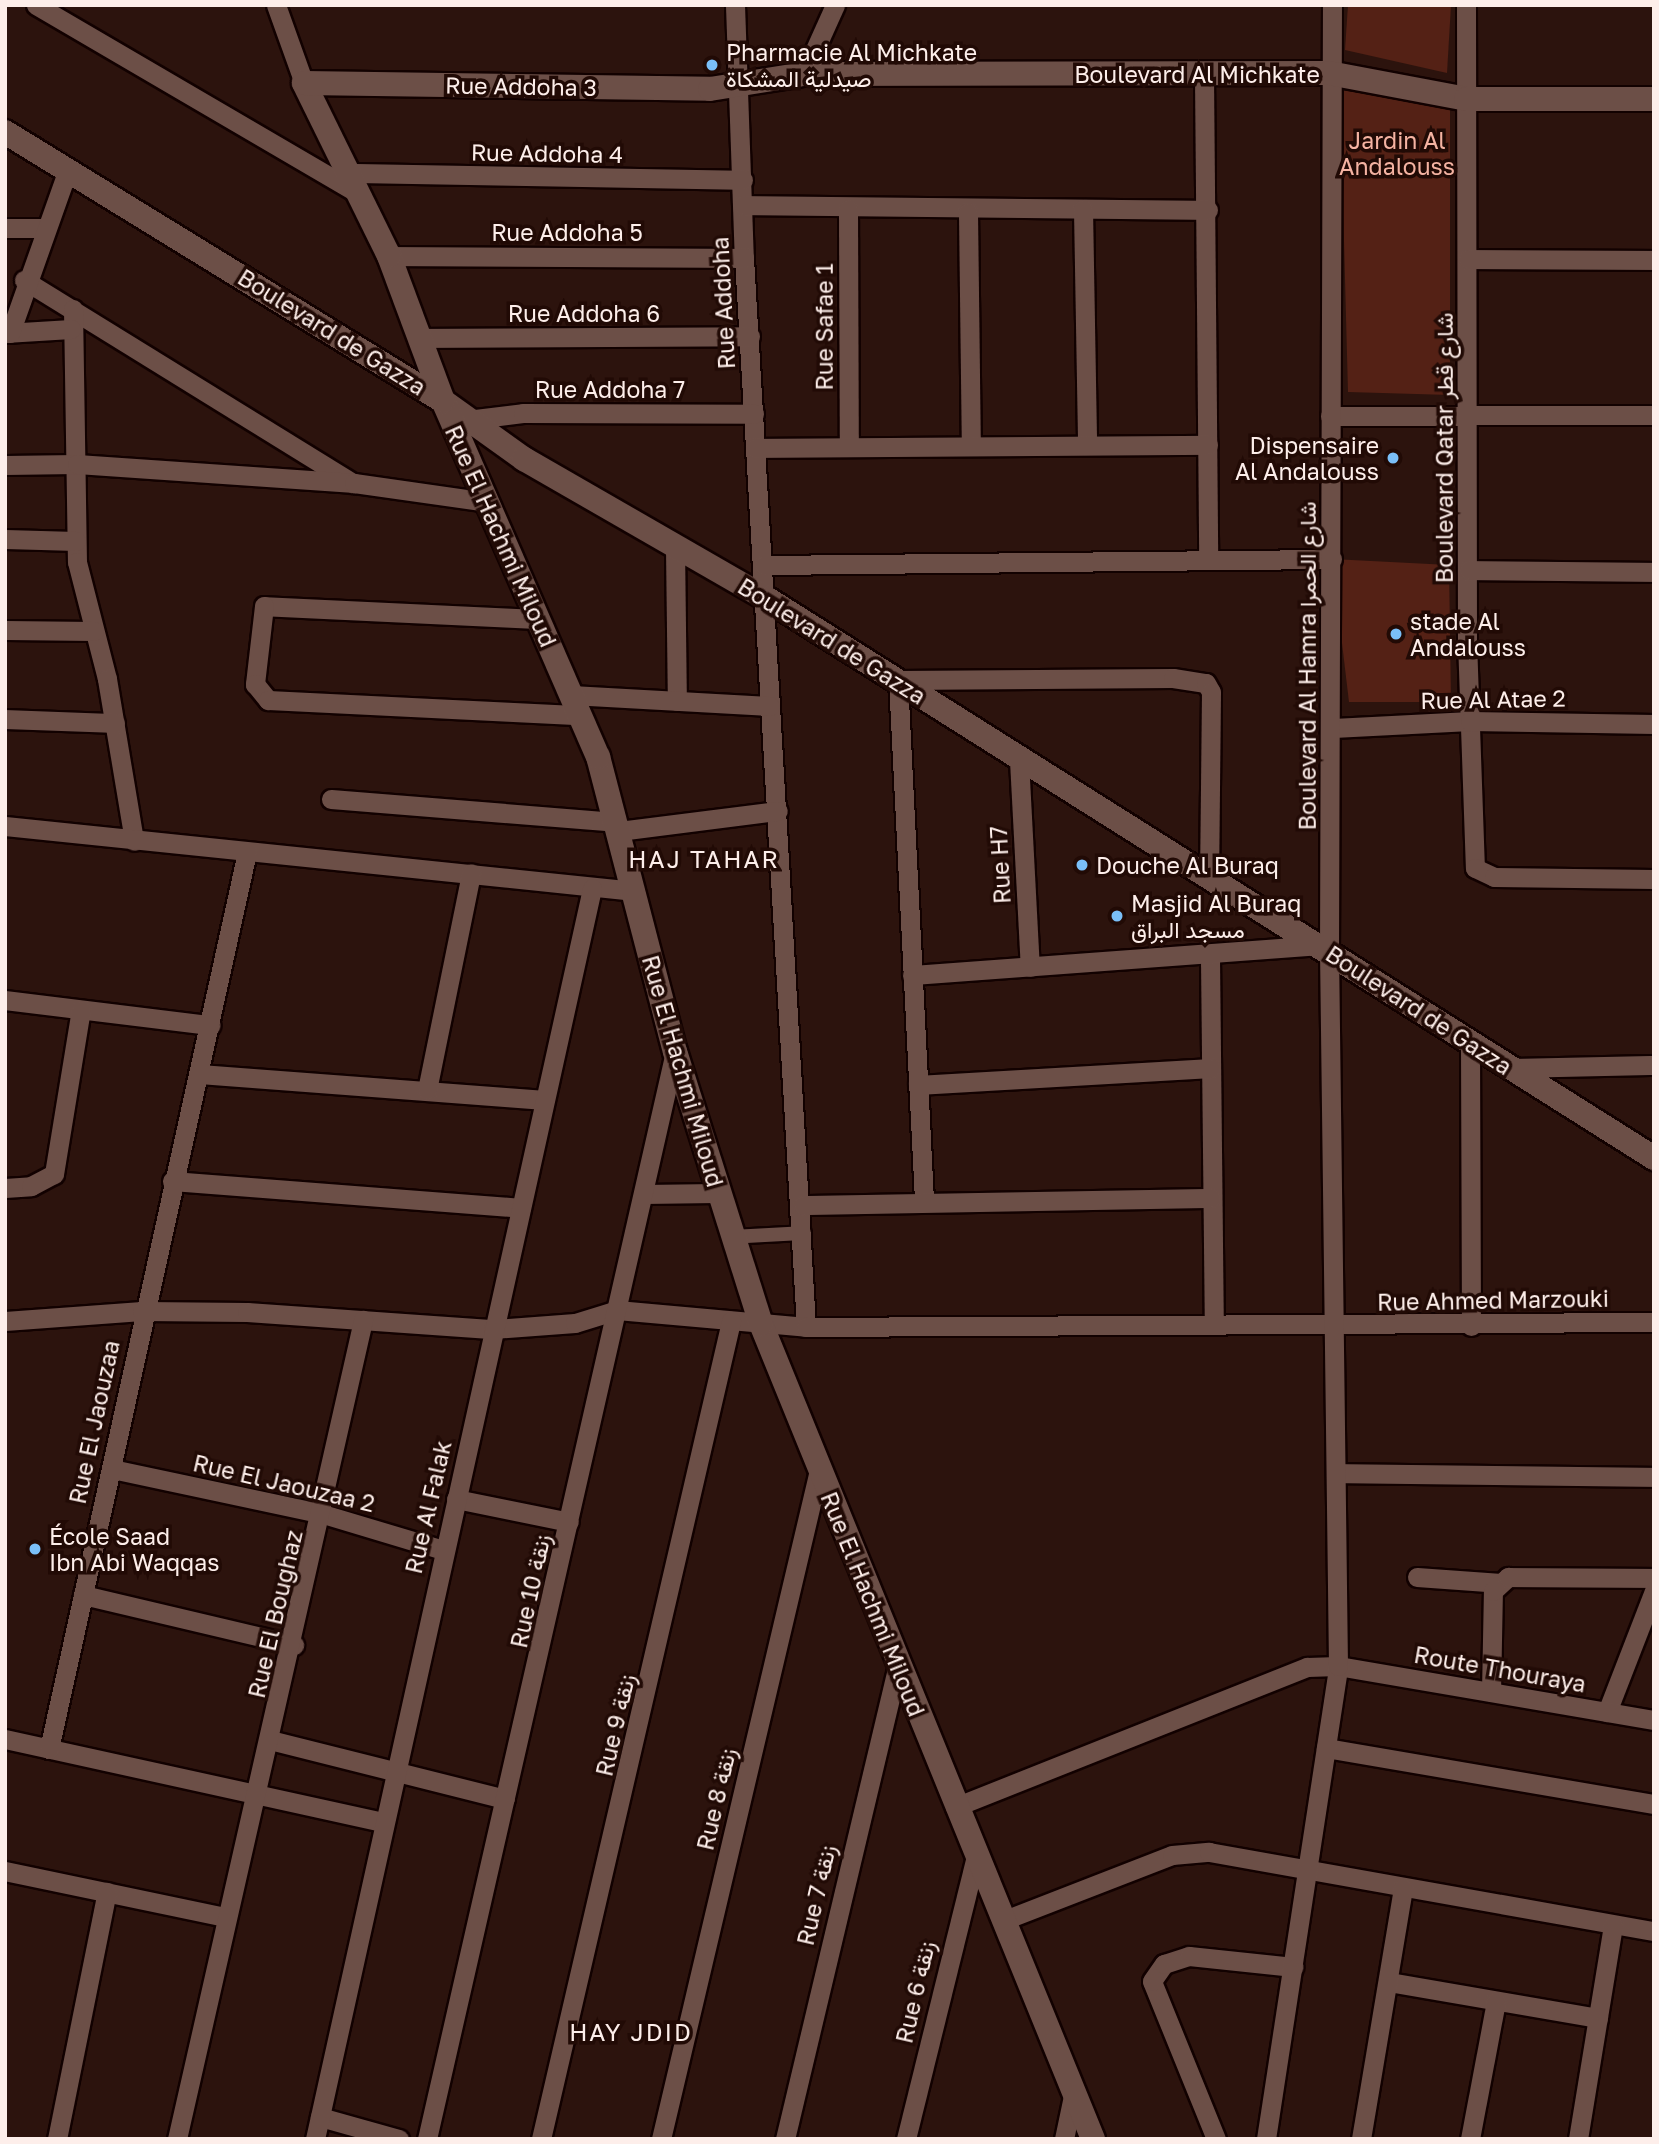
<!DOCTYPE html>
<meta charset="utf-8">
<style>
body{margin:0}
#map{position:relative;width:1659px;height:2144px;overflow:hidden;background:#2c130d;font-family:"Golos Text",Vazirmatn,sans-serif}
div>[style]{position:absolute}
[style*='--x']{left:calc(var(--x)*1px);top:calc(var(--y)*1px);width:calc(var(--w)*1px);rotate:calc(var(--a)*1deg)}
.green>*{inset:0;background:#542115}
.roads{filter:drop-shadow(2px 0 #120100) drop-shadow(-2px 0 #120100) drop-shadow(0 2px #120100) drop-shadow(0 -2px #120100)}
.pedestrian>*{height:14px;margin:-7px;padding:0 7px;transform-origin:7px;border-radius:7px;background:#6c4f47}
.minor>*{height:19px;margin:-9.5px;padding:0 9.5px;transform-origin:9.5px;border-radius:9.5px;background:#6c4f47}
.tertiary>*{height:24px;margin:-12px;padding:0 12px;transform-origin:12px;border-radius:12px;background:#6c4f47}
.dots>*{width:19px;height:19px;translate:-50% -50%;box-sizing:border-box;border:4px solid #210a05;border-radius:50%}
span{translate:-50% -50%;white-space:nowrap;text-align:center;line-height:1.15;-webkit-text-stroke:7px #210a05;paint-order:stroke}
.poi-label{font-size:23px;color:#fdeeea}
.left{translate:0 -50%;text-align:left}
.right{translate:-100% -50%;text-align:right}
.street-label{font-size:23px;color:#fdeeea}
.park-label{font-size:23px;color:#f5b3a2}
.neighbourhood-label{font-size:24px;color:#fdeeea;letter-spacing:2px}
.frame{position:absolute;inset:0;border:7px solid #fdeeea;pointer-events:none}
</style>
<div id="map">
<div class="green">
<i style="clip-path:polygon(1348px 5px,1451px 5px,1447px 73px,1345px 50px)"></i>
<i style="clip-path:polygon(1340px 90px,1450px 106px,1450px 395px,1348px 392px)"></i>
<i style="clip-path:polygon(1332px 559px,1449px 565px,1451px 702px,1349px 702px)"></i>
</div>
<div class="roads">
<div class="pedestrian">
<i style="--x:730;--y:1237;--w:74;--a:-3.1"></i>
</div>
<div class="minor">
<i style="--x:36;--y:5;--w:375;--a:30.3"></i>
<i style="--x:276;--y:5;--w:83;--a:70.3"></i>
<i style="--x:735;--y:5;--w:253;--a:88"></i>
<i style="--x:744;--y:258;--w:1071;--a:86.68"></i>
<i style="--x:1466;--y:5;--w:636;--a:89.91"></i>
<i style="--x:1467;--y:641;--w:227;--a:88"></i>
<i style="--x:1475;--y:868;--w:21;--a:25"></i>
<i style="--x:1494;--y:877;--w:160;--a:0.7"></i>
<i style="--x:804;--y:74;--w:76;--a:-65.8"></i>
<i style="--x:1204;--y:75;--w:484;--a:89.5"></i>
<i style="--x:351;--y:173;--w:392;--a:1"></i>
<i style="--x:743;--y:205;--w:465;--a:0.6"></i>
<i style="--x:848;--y:209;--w:236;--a:89.8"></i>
<i style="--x:1083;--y:209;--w:236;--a:89"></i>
<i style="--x:968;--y:212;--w:232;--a:89.3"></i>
<i style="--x:5;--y:228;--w:38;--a:0"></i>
<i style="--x:389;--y:256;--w:355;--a:0.3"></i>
<i style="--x:1468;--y:259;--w:186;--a:0.3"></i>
<i style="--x:24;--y:280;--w:387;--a:31.7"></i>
<i style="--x:73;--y:309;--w:253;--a:89.1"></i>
<i style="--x:77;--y:562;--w:121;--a:75.6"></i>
<i style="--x:107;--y:679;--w:164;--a:80.5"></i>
<i style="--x:5;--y:333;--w:66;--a:-3.5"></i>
<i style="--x:10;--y:333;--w:174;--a:-70.5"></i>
<i style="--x:419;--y:338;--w:331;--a:-0.3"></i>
<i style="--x:1330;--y:416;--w:324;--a:-0.2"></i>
<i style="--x:467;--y:420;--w:56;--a:-7.1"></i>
<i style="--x:523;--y:413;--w:231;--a:0.2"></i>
<i style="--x:755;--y:448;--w:453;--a:-0.4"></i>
<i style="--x:5;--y:465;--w:72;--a:-0.8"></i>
<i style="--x:77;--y:464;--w:278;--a:3.9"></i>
<i style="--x:354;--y:483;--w:134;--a:8.1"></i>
<i style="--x:5;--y:539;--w:71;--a:1.6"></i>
<i style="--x:675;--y:547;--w:154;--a:89.3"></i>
<i style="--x:764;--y:565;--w:568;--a:-0.61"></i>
<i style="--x:1469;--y:570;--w:185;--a:0.6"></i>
<i style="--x:538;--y:619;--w:274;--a:-177.3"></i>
<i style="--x:264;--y:606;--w:79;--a:96.6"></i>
<i style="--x:255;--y:684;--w:21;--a:51"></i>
<i style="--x:268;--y:700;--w:312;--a:2.8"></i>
<i style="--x:5;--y:630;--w:89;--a:0.6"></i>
<i style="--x:571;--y:695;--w:199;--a:3.2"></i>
<i style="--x:5;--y:719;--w:110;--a:2.1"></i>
<i style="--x:1333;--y:728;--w:137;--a:-2.9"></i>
<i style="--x:1470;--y:721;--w:184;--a:0.9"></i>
<i style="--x:1019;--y:760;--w:207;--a:87"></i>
<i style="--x:331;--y:799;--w:285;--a:4.6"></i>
<i style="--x:5;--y:826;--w:633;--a:5.89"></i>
<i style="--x:619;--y:831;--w:160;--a:-7.2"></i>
<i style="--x:1210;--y:958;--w:365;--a:89.4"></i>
<i style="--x:912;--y:975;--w:407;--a:-4.2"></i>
<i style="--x:5;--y:1000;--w:207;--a:7"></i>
<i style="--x:1470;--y:1044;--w:282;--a:89.8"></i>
<i style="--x:1510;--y:1068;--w:144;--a:-1.2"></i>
<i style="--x:199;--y:1074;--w:344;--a:4.3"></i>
<i style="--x:918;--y:1085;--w:293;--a:-3.3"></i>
<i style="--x:427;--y:1090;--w:221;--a:-78.5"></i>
<i style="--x:172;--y:1181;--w:350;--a:4.4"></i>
<i style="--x:5;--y:1188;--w:26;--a:-4"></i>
<i style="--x:31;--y:1186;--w:26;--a:-28"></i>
<i style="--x:54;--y:1174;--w:166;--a:-80.7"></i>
<i style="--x:643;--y:1194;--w:74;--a:-0.8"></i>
<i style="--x:924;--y:1200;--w:521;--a:-92.86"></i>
<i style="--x:898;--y:680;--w:275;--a:-0.4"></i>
<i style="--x:1173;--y:678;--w:33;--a:9"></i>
<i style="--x:1206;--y:683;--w:10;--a:61"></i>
<i style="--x:1211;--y:692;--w:187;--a:90.6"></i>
<i style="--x:803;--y:1205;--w:408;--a:-1"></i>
<i style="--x:5;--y:1321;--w:137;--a:-4.2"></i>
<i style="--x:142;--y:1311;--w:105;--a:0.5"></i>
<i style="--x:247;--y:1312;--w:247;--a:4"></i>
<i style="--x:493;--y:1329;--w:82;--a:-4.2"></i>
<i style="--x:575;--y:1323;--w:44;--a:-17.2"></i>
<i style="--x:617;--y:1310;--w:190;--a:5.1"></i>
<i style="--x:806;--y:1327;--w:848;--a:-0.34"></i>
<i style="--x:112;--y:1469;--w:216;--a:12"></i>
<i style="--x:323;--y:1514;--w:125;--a:16.7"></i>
<i style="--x:1336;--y:1473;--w:318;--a:0.7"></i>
<i style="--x:456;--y:1499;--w:115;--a:11.5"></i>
<i style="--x:1417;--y:1577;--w:84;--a:4.1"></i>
<i style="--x:83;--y:1595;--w:217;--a:13.3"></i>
<i style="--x:1491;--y:1692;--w:101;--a:-88.9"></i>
<i style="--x:1493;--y:1591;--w:21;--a:-43"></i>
<i style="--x:1508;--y:1577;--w:146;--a:0.4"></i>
<i style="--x:1607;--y:1712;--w:130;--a:-68.8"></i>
<i style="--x:5;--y:1739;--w:386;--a:12.4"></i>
<i style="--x:270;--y:1740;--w:242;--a:14.1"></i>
<i style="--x:1326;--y:1748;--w:333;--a:9.7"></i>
<i style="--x:49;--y:1749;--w:919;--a:-77.55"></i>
<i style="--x:955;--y:1807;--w:379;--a:-21.7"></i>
<i style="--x:1307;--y:1667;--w:31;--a:-2"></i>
<i style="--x:1338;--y:1666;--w:321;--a:9.7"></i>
<i style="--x:5;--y:1871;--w:225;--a:11.8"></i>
<i style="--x:1002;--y:1921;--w:182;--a:-21.2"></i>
<i style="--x:1172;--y:1855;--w:37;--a:-5"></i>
<i style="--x:1209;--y:1852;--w:452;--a:10.1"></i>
<i style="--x:1389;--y:1982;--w:212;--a:9.8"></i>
<i style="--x:320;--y:2117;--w:82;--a:15.6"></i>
<i style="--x:57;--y:2139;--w:252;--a:-78.6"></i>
<i style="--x:177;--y:2139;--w:840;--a:-77.2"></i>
<i style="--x:315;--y:2139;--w:1281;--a:-77.51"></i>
<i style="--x:427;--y:2139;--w:1115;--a:-77.15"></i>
<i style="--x:541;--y:2139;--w:840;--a:-76.92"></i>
<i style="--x:661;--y:2139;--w:687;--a:-76.71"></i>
<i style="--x:785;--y:2139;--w:488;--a:-76.6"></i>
<i style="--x:906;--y:2139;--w:291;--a:-76.1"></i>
<i style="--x:1064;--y:2139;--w:44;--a:-78.2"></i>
<i style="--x:1216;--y:2139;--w:170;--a:-112.1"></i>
<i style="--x:1152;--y:1981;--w:21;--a:-55"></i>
<i style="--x:1164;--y:1964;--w:26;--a:-18"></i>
<i style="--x:1189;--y:1956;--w:105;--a:6"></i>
<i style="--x:1266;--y:2139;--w:478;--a:-81.3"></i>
<i style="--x:1338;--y:1666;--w:714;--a:-90.72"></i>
<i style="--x:1329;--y:952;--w:947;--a:-89.82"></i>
<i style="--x:1361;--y:2139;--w:254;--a:-80.5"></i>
<i style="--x:1470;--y:2139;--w:140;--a:-79.3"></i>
<i style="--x:1578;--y:2139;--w:217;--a:-80.7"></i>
</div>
<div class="tertiary">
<i style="--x:5;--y:132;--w:514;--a:31.56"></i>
<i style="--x:443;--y:401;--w:100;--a:35.6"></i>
<i style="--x:524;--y:459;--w:279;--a:29.9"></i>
<i style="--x:766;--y:598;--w:1050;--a:32.24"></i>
<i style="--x:1093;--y:2139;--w:880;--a:-112.16"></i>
<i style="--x:761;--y:1324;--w:285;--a:-107.5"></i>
<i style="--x:675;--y:1052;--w:305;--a:-104.6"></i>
<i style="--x:598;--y:757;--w:388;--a:-113.5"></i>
<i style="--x:443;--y:401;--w:155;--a:-110.4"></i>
<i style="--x:389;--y:256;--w:193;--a:-116.2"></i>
<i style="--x:304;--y:83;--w:406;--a:0.8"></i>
<i style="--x:710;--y:89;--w:95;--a:-9.1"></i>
<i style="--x:804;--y:74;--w:525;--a:-0.11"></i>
<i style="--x:1329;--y:73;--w:139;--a:10.7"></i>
<i style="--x:1466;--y:99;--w:188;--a:0"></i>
</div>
</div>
<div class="dots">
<i style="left:712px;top:65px;background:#7abff8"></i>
<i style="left:1393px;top:458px;background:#7abff8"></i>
<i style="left:1396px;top:634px;background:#7abff8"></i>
<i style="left:1082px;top:865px;background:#7abff8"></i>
<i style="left:1117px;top:916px;background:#7abff8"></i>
<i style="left:35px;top:1549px;background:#7abff8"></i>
</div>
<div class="poi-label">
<span class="left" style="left:726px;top:65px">Pharmacie Al Michkate<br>صيدلية المشكاة</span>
<span class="right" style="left:1379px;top:458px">Dispensaire<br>Al Andalouss</span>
<span class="left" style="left:1410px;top:634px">stade Al<br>Andalouss</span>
<span class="left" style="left:1096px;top:865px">Douche Al Buraq</span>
<span class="left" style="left:1131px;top:916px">Masjid Al Buraq<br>مسجد البراق</span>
<span class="left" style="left:49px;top:1549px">École Saad<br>Ibn Abi Waqqas</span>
</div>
<div class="street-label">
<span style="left:1197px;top:74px">Boulevard Al Michkate</span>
<span style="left:521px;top:86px;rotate:1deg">Rue Addoha 3</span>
<span style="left:547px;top:153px;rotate:1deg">Rue Addoha 4</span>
<span style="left:567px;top:232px">Rue Addoha 5</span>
<span style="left:723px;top:303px;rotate:-93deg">Rue Addoha</span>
<span style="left:584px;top:313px">Rue Addoha 6</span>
<span style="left:824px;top:327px;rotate:-90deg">Rue Safae 1</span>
<span style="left:332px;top:332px;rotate:32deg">Boulevard de Gazza</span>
<span style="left:610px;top:389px">Rue Addoha 7</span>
<span style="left:1444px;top:448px;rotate:-90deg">Boulevard Qatar شارع قطر</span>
<span style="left:501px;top:536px;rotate:66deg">Rue El Hachmi Miloud</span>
<span style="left:832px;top:641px;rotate:32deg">Boulevard de Gazza</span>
<span style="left:1307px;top:666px;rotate:-90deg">Boulevard Al Hamra شارع الحمرا</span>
<span style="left:1493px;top:699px;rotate:-1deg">Rue Al Atae 2</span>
<span style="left:1000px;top:865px;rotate:-93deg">Rue H7</span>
<span style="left:1419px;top:1010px;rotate:33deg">Boulevard de Gazza</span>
<span style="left:683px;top:1071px;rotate:74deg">Rue El Hachmi Miloud</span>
<span style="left:1493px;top:1300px;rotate:-1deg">Rue Ahmed Marzouki</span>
<span style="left:94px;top:1422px;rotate:-78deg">Rue El Jaouzaa</span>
<span style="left:284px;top:1483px;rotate:13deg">Rue El Jaouzaa 2</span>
<span style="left:428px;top:1507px;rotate:-77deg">Rue Al Falak</span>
<span style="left:530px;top:1591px;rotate:-78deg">Rue 10 زنقة</span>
<span style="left:873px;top:1604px;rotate:68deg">Rue El Hachmi Miloud</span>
<span style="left:275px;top:1614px;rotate:-77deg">Rue El Boughaz</span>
<span style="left:1500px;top:1669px;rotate:10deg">Route Thouraya</span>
<span style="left:615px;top:1725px;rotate:-77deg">Rue 9 زنقة</span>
<span style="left:716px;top:1799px;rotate:-77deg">Rue 8 زنقة</span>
<span style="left:816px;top:1895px;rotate:-77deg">Rue 7 زنقة</span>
<span style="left:915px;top:1992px;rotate:-77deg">Rue 6 زنقة</span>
</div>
<div class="park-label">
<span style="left:1397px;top:153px">Jardin Al<br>Andalouss</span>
</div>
<div class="neighbourhood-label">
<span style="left:704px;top:859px">HAJ TAHAR</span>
<span style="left:631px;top:2032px">HAY JDID</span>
</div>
<div class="frame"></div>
</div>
